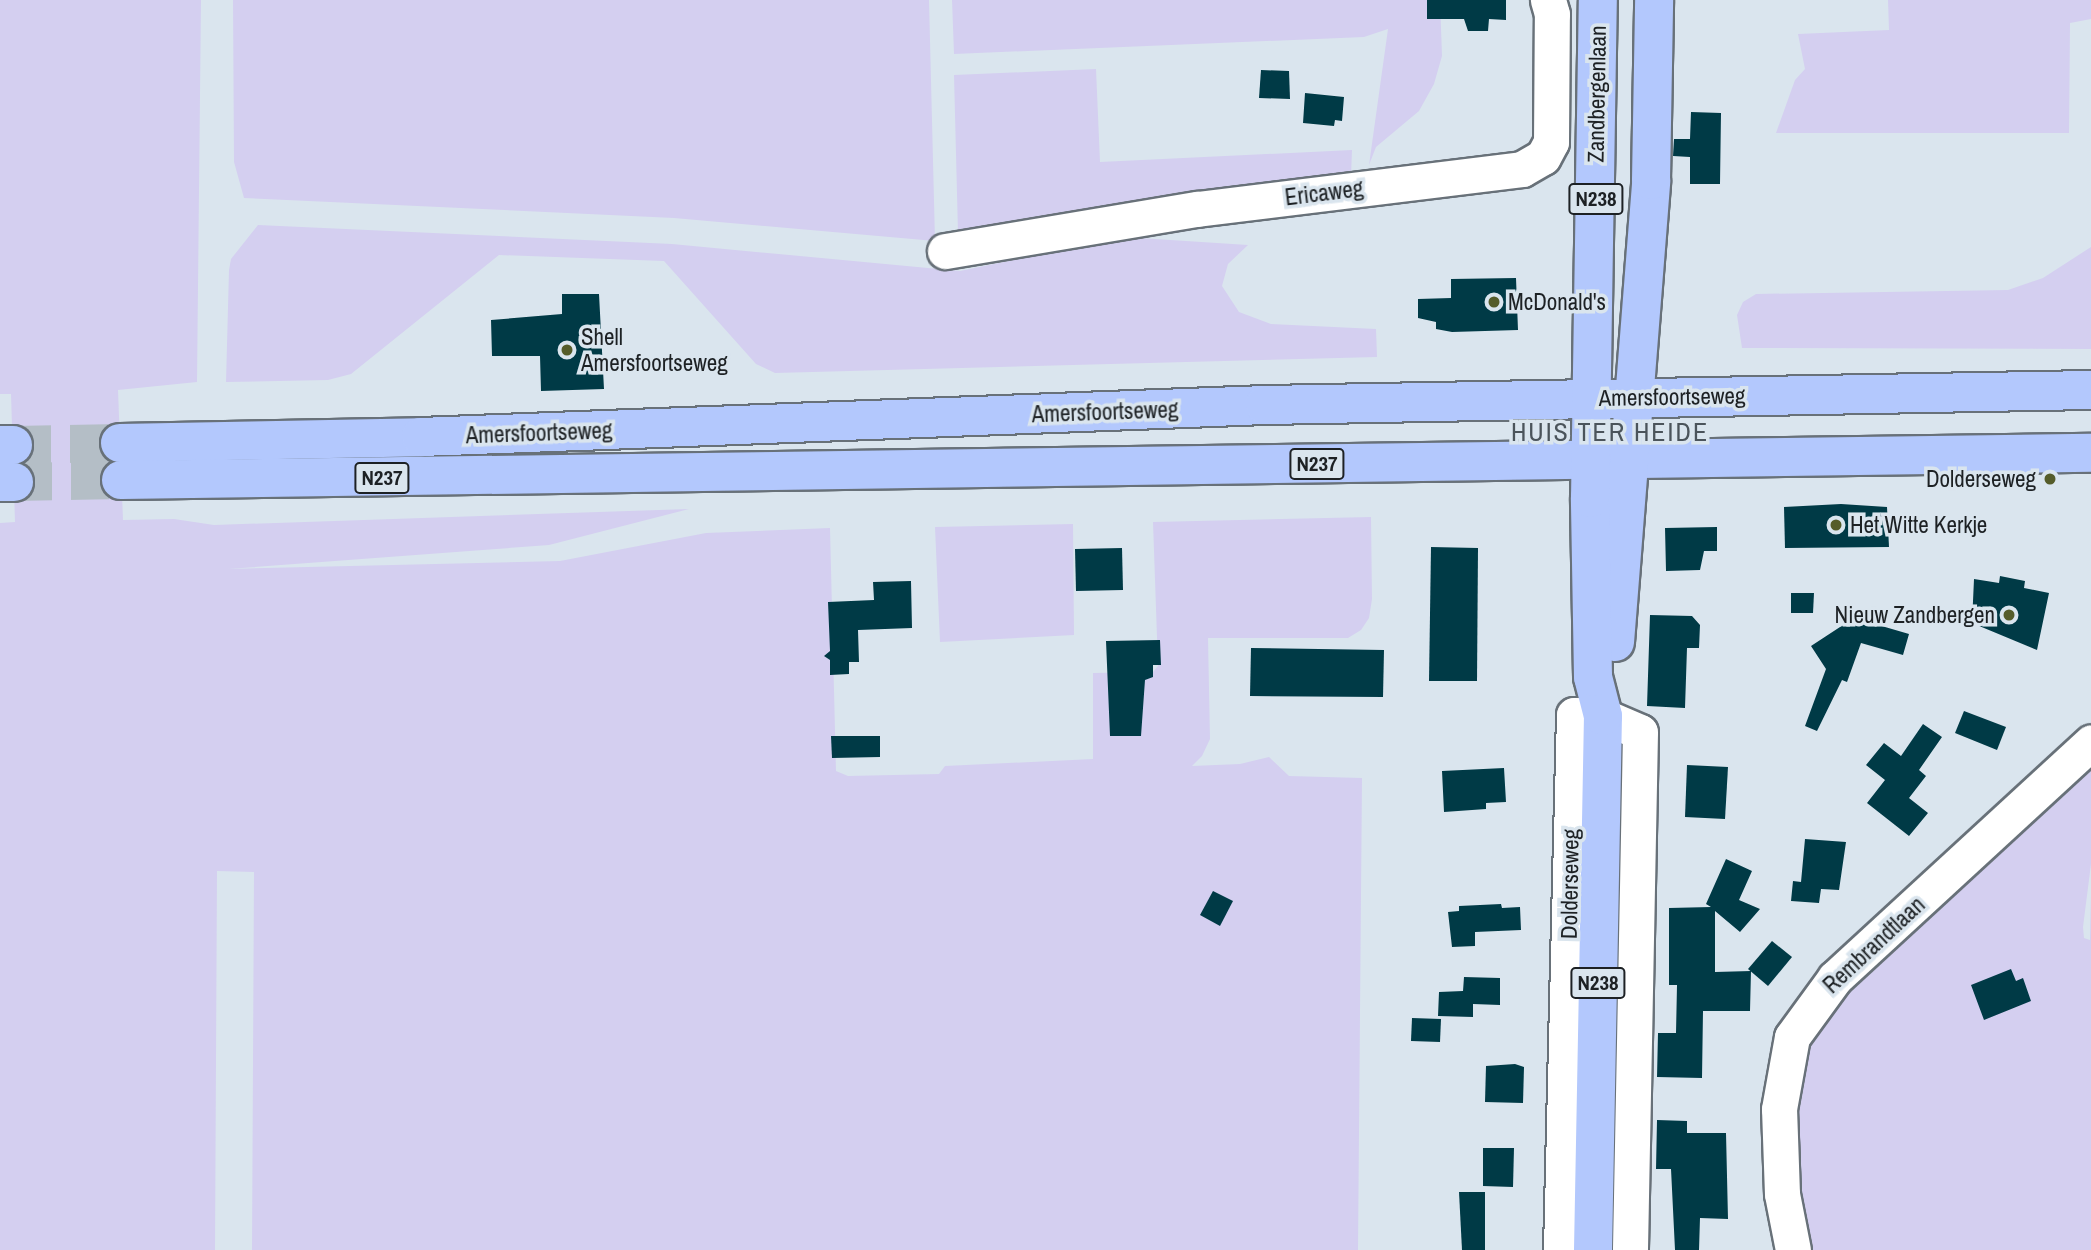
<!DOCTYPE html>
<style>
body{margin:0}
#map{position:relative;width:2091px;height:1250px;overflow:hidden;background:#dae5ee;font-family:"Archivo Narrow",sans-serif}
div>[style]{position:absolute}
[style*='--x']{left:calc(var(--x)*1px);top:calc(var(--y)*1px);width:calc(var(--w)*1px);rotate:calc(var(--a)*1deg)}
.green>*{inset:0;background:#d4cff0}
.building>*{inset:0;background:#003a46}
.major-tunnel>*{height:38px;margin-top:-19px;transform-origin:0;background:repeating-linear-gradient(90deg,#b4bec6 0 38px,transparent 0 57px)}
.roads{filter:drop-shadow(2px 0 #687179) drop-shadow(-2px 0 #687179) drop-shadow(0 2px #687179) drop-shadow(0 -2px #687179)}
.minor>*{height:35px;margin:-17.5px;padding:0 17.5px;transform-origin:17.5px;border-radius:17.5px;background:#fff}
.major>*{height:38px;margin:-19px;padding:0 19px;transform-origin:19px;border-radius:19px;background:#b3c8fd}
.dots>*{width:19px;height:19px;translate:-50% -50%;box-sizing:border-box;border:4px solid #dae5ee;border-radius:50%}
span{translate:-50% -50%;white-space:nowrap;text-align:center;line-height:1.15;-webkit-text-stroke:7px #dae5ee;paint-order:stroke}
.shield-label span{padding:2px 5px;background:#dae5ee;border:2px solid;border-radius:5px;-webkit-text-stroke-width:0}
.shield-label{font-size:21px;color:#1d2124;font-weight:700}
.street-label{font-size:23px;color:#1d2124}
.poi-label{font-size:23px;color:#1d2124}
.left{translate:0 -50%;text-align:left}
.right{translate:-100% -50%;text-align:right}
.quarter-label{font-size:26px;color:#4b545b;letter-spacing:2px}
</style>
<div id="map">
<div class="green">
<i style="clip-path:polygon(0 0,201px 0,197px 382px,118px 390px,123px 520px,174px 519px,214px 525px,689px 509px,549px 545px,228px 569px,560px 561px,706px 533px,830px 528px,836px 771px,848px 776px,939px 774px,945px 766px,1093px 759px,1093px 673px,1153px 672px,1158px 666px,1153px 522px,1371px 517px,1372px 599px,1369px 618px,1361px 630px,1348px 638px,1208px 638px,1210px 739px,1202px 756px,1192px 766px,1240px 764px,1269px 757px,1289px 776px,1362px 778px,1358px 1250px,252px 1250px,254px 872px,217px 871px,215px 1250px,0 1250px,0 523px,15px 522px,11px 394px,0 394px)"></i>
<i style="clip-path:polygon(233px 0,929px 0,935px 241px,674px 218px,244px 198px,234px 162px)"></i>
<i style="clip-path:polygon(952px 0,1440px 0,1442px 56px,1434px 84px,1419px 111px,1376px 147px,1369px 165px,1388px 29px,1364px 37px,954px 54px)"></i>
<i style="clip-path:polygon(1888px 0,2091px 0,2091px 19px,2070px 23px,2069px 133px,1776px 133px,1795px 80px,1805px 69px,1798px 34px,1889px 30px)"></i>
<i style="clip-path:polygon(1096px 69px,1100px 162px,1352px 150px,1351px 177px,958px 233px,954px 75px)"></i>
<i style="clip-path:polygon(258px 225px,672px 244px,960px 271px,1124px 237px,1248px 245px,1228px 264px,1222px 286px,1239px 312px,1271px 324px,1376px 329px,1377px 357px,775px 373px,756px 364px,664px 261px,499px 255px,351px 374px,328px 380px,226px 382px,229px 270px,231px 259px)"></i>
<i style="clip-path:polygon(2091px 247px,2091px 349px,1742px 348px,1737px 315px,1743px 302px,1756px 294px,2008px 290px,2043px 278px)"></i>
<i style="clip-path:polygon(1073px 524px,1074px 635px,940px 642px,935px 527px)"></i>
<i style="clip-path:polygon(2091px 756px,2091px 864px,2083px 927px,2084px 938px,2090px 940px,2091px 894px,2091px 1250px,1807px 1250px,1791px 1173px,1799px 1052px,1820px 1013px)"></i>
</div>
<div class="building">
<i style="clip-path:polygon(1427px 0,1506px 0,1506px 20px,1489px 19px,1488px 31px,1468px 31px,1464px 19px,1427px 19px)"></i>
<i style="clip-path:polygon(1261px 70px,1289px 71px,1290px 99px,1259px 98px)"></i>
<i style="clip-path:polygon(1305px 93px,1344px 97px,1342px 121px,1335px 120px,1334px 126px,1303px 123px)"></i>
<i style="clip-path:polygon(1691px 112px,1721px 113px,1720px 184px,1690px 184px,1690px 157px,1673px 156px,1674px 139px,1690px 139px)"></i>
<i style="clip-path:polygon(1516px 278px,1518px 330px,1452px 332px,1436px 329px,1436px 322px,1418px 318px,1418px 299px,1451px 298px,1451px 279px)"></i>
<i style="clip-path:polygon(562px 294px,599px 294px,604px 389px,541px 391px,540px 356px,492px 356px,491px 320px,562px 314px)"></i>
<i style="clip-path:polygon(1841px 504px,1887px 507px,1889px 547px,1785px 548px,1784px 507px)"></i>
<i style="clip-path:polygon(1717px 527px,1717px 551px,1704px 551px,1700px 570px,1666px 571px,1665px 528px)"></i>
<i style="clip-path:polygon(1431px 547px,1478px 548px,1477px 681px,1429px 681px)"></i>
<i style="clip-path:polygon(1122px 548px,1123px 590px,1076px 591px,1075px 549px)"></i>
<i style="clip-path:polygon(2000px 576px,2025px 581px,2024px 588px,2049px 593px,2037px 650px,1972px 623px,1974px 579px,1999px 583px)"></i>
<i style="clip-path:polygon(911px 581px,912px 628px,858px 630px,859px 662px,849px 662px,849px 674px,830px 675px,830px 660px,824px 656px,830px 651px,828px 602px,874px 600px,873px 582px)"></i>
<i style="clip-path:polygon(1791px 593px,1814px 593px,1813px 613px,1791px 613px)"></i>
<i style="clip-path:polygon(1866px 610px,1868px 622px,1909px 634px,1903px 655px,1861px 643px,1847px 682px,1842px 680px,1817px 731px,1805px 726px,1826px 669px,1811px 646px)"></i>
<i style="clip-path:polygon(1650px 615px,1692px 616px,1700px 625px,1699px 648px,1687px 648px,1685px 708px,1647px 706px)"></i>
<i style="clip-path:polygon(1160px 640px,1161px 665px,1153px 665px,1153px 677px,1145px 680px,1141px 736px,1110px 736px,1106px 641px)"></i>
<i style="clip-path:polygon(1251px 648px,1384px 650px,1383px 697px,1250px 696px)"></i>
<i style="clip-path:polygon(1964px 711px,2006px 727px,1997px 750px,1955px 733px)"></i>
<i style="clip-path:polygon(1923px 724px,1942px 737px,1919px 770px,1926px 776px,1909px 798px,1928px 813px,1909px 836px,1867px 803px,1885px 780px,1866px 765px,1884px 743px,1901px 756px)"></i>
<i style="clip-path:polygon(831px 736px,880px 736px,880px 757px,832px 758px)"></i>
<i style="clip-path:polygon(1687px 765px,1728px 767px,1725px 819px,1685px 817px)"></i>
<i style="clip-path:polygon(1504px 768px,1506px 802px,1486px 803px,1486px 809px,1444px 812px,1442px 771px)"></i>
<i style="clip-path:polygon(1805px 839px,1846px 842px,1839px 890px,1821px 889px,1819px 903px,1791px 901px,1793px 881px,1801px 882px)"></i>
<i style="clip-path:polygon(1726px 859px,1752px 871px,1739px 900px,1760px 909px,1740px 932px,1715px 911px,1715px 972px,1751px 971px,1750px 1011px,1703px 1011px,1702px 1078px,1657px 1077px,1658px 1033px,1676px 1033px,1677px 985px,1669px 985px,1669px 908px,1711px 907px,1706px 904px)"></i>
<i style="clip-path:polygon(1213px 891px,1233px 901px,1220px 926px,1200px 915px)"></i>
<i style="clip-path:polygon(1501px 904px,1502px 908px,1520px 907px,1521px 930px,1475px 932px,1475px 946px,1452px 947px,1448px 912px,1459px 911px,1459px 906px)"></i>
<i style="clip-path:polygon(1772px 941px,1792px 957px,1768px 986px,1748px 969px)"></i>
<i style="clip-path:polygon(2011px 969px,2016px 981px,2023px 978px,2031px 1001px,1984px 1020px,1971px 985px)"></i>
<i style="clip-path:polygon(1464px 977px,1500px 978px,1500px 1005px,1473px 1004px,1473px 1017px,1438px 1016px,1439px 992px,1463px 991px)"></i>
<i style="clip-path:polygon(1412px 1018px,1441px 1019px,1440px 1042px,1411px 1041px)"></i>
<i style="clip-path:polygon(1515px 1064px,1524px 1067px,1523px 1103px,1485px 1102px,1486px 1066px)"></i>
<i style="clip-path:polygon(1657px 1120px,1687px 1121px,1687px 1133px,1726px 1133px,1728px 1219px,1700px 1218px,1699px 1250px,1675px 1250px,1671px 1169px,1656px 1169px)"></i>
<i style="clip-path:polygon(1483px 1148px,1514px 1148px,1513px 1187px,1483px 1186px)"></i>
<i style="clip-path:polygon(1459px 1192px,1485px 1192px,1485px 1250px,1462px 1250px)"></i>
</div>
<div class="major-tunnel">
<i style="--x:13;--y:445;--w:107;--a:-1.1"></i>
<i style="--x:14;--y:482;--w:107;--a:-1.1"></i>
</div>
<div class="roads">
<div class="minor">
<i style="--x:945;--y:251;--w:255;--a:-9.5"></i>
<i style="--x:1197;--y:209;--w:327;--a:-7"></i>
<i style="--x:1522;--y:169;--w:24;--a:-30"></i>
<i style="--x:1543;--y:157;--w:17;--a:-62"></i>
<i style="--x:1551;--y:142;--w:128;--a:-89.6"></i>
<i style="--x:1552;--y:14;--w:15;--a:-106"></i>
<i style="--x:1561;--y:1250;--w:535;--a:-88.61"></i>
<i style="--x:1574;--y:715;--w:29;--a:2"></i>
<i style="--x:1603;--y:716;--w:40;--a:23.4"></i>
<i style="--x:1640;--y:732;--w:518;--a:91.11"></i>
<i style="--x:1793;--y:1250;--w:57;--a:-101.1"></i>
<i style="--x:1782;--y:1194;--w:85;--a:-92"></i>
<i style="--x:1779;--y:1109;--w:73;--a:-79.8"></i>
<i style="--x:1792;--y:1037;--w:73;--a:-53.9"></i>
<i style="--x:1835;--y:978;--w:348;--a:-42.6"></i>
</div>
<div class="major">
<i style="--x:120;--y:443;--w:301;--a:-1.1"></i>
<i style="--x:421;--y:437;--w:845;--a:-2.17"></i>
<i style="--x:1265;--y:405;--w:826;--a:-1.04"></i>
<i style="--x:0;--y:445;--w:13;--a:0"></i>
<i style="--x:121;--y:480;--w:1970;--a:-0.79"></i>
<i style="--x:0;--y:482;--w:14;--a:0"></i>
<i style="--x:1615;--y:642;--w:463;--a:-85.5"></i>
<i style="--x:1651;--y:180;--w:180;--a:-89"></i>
<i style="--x:1593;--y:1250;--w:534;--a:-88.93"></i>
<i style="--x:1603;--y:716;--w:40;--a:-104.4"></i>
<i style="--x:1593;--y:677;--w:179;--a:-91"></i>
<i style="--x:1590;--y:498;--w:498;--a:-89.1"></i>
</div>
</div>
<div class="dots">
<i style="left:1494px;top:302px;background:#555c2a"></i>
<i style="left:567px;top:350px;background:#555c2a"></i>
<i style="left:2050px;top:479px;background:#555c2a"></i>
<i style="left:1836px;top:525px;background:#555c2a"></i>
<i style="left:2009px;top:615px;background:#555c2a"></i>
</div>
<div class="shield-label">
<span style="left:1596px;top:199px">N238</span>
<span style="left:1317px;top:464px">N237</span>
<span style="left:382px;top:478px">N237</span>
<span style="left:1598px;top:983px">N238</span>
</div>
<div class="street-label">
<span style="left:1597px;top:94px;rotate:-89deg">Zandbergenlaan</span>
<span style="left:1324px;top:193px;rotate:-7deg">Ericaweg</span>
<span style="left:1672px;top:397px;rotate:-1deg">Amersfoortseweg</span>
<span style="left:1105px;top:412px;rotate:-2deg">Amersfoortseweg</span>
<span style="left:539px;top:433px;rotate:-2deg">Amersfoortseweg</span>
<span style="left:1570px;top:884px;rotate:-89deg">Dolderseweg</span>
<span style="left:1874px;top:945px;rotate:-43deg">Rembrandtlaan</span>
</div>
<div class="poi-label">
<span class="left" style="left:1508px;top:302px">McDonald's</span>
<span class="left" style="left:581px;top:350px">Shell<br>Amersfoortseweg</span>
<span class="right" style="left:2036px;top:479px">Dolderseweg</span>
<span class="left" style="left:1850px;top:525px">Het Witte Kerkje</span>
<span class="right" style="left:1995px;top:615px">Nieuw Zandbergen</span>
</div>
<div class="quarter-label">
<span style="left:1610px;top:432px">HUIS TER HEIDE</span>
</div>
</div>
